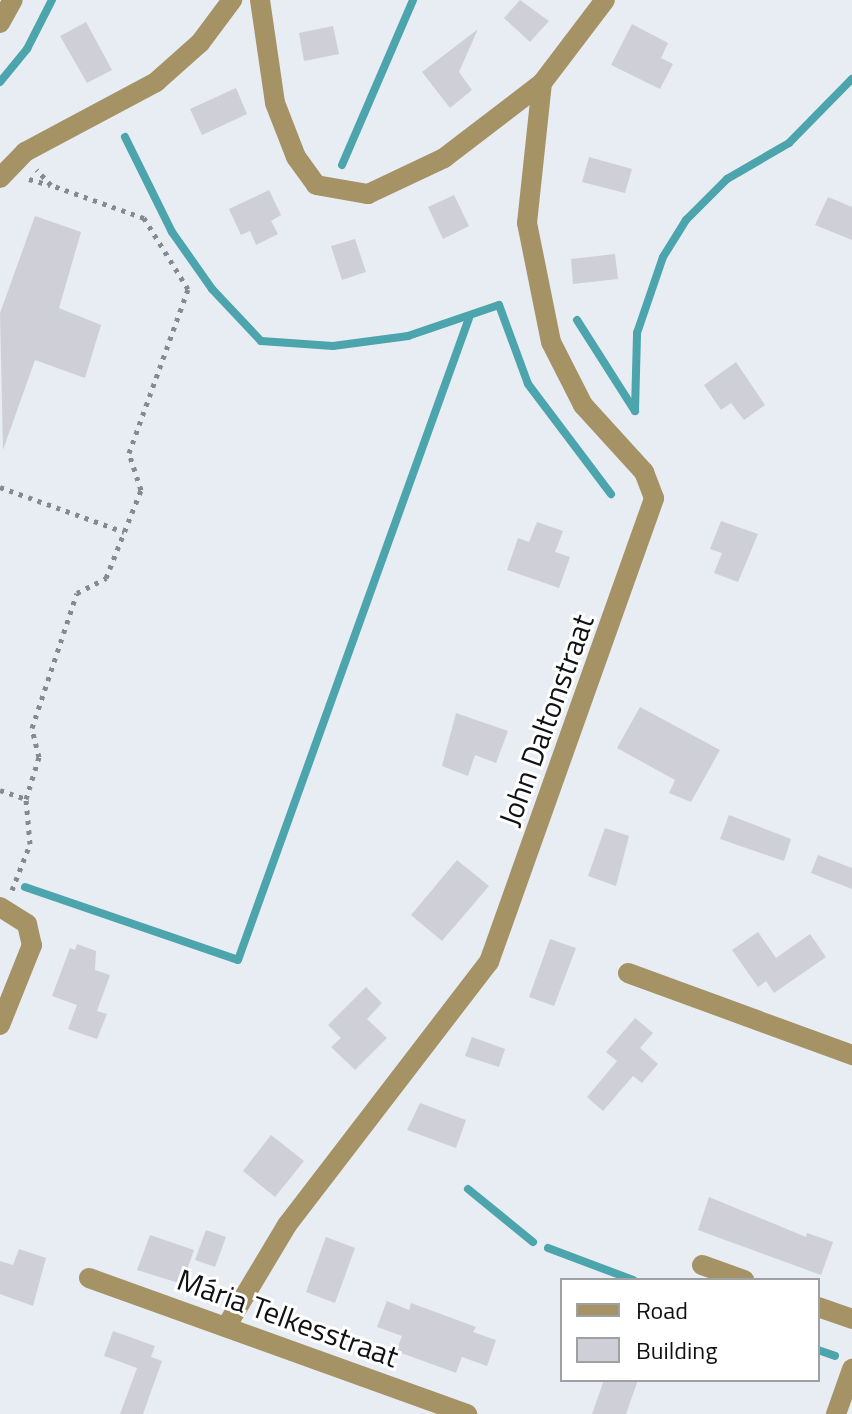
<!DOCTYPE html>
<meta charset="utf-8">
<style>
body{margin:0}
#map{position:relative;width:852px;height:1414px;overflow:hidden;background:#e8ecf3;font-family:"Titillium Web",sans-serif}
div>[style]{position:absolute}
[style*='--x']{left:calc(var(--x)*1px);top:calc(var(--y)*1px);width:calc(var(--w)*1px);rotate:calc(var(--a)*1deg)}
.stream>*{height:8px;margin:-4px;padding:0 4px;transform-origin:4px;border-radius:4px;background:#4ca4ac}
.building>*{inset:0;background:#cfd0d7}
.path>*{height:5px;margin-top:-2.5px;transform-origin:0;background:repeating-linear-gradient(90deg,#87898e 0 4px,transparent 0 10px)}
.street>*{height:20px;margin:-10px;padding:0 10px;transform-origin:10px;border-radius:10px;background:#a59265}
span{translate:-50% -50%;white-space:nowrap;text-align:center;line-height:1.15;-webkit-text-stroke:6px #fff;paint-order:stroke}
.street-label{font-size:30px;color:#101113}
.legend{position:absolute;left:560px;top:1278px;width:260px;height:104px;box-sizing:border-box;background:#fff;border:2px solid #9fa0a1;margin:0;padding:10px 14px;list-style:none;font-size:24px;color:#101113}
.legend li{display:flex;align-items:center;gap:16px;height:40px}
.legend b{width:40px;border:2px solid #9fa0a1}
</style>
<div id="map">
<div class="stream">
<i style="--x:0;--y:82;--w:43;--a:-50.7"></i>
<i style="--x:27;--y:49;--w:55;--a:-63"></i>
<i style="--x:125;--y:137;--w:106;--a:63.7"></i>
<i style="--x:172;--y:232;--w:70;--a:54.9"></i>
<i style="--x:212;--y:289;--w:71;--a:46.7"></i>
<i style="--x:261;--y:341;--w:72;--a:4"></i>
<i style="--x:333;--y:346;--w:76;--a:-7.6"></i>
<i style="--x:408;--y:336;--w:96;--a:-18.8"></i>
<i style="--x:499;--y:305;--w:84;--a:69.8"></i>
<i style="--x:528;--y:384;--w:138;--a:53"></i>
<i style="--x:342;--y:165;--w:180;--a:-66.7"></i>
<i style="--x:577;--y:320;--w:108;--a:57.5"></i>
<i style="--x:635;--y:411;--w:78;--a:-88.5"></i>
<i style="--x:637;--y:333;--w:80;--a:-71.1"></i>
<i style="--x:663;--y:257;--w:44;--a:-58.1"></i>
<i style="--x:686;--y:220;--w:58;--a:-45"></i>
<i style="--x:727;--y:179;--w:72;--a:-30.1"></i>
<i style="--x:789;--y:143;--w:90;--a:-45.5"></i>
<i style="--x:25;--y:887;--w:225;--a:18.9"></i>
<i style="--x:238;--y:960;--w:682;--a:-70.21"></i>
<i style="--x:468;--y:1189;--w:84;--a:39.2"></i>
<i style="--x:548;--y:1248;--w:91;--a:20.6"></i>
<i style="--x:818;--y:1350;--w:18;--a:19"></i>
</div>
<div class="building">
<i style="clip-path:polygon(520px 0,549px 21px,530px 42px,504px 18px)"></i>
<i style="clip-path:polygon(86px 22px,112px 70px,87px 83px,60px 36px)"></i>
<i style="clip-path:polygon(632px 24px,668px 43px,661px 58px,673px 64px,660px 89px,611px 65px)"></i>
<i style="clip-path:polygon(333px 26px,339px 54px,304px 61px,299px 33px)"></i>
<i style="clip-path:polygon(478px 29px,459px 72px,472px 90px,450px 108px,422px 72px)"></i>
<i style="clip-path:polygon(236px 88px,247px 114px,202px 135px,190px 109px)"></i>
<i style="clip-path:polygon(589px 157px,632px 169px,625px 193px,582px 182px)"></i>
<i style="clip-path:polygon(269px 190px,281px 215px,271px 221px,278px 234px,256px 245px,250px 231px,241px 235px,229px 209px)"></i>
<i style="clip-path:polygon(454px 195px,469px 226px,443px 239px,428px 207px)"></i>
<i style="clip-path:polygon(828px 197px,852px 207px,852px 240px,815px 225px)"></i>
<i style="clip-path:polygon(35px 216px,81px 232px,59px 308px,101px 325px,85px 378px,35px 360px,3px 450px,0 313px)"></i>
<i style="clip-path:polygon(355px 239px,366px 272px,342px 280px,331px 246px)"></i>
<i style="clip-path:polygon(615px 254px,618px 279px,573px 284px,571px 259px)"></i>
<i style="clip-path:polygon(736px 362px,765px 405px,744px 420px,731px 403px,721px 410px,704px 385px)"></i>
<i style="clip-path:polygon(721px 521px,758px 534px,738px 582px,714px 573px,722px 553px,710px 549px)"></i>
<i style="clip-path:polygon(537px 522px,563px 531px,555px 552px,570px 557px,559px 588px,507px 570px,518px 538px,529px 542px)"></i>
<i style="clip-path:polygon(640px 707px,720px 750px,691px 802px,669px 793px,675px 780px,617px 748px)"></i>
<i style="clip-path:polygon(456px 713px,508px 731px,496px 763px,475px 755px,468px 776px,442px 766px)"></i>
<i style="clip-path:polygon(729px 815px,791px 839px,784px 861px,720px 839px)"></i>
<i style="clip-path:polygon(605px 828px,629px 836px,616px 886px,588px 876px)"></i>
<i style="clip-path:polygon(818px 855px,852px 868px,852px 889px,811px 873px)"></i>
<i style="clip-path:polygon(457px 860px,489px 886px,442px 941px,411px 915px)"></i>
<i style="clip-path:polygon(758px 932px,776px 958px,810px 934px,826px 957px,774px 993px,766px 981px,758px 987px,732px 950px)"></i>
<i style="clip-path:polygon(550px 939px,576px 948px,554px 1006px,529px 997px)"></i>
<i style="clip-path:polygon(77px 944px,96px 951px,95px 970px,110px 975px,97px 1011px,107px 1014px,97px 1039px,68px 1029px,77px 1005px,52px 996px,70px 948px,75px 950px)"></i>
<i style="clip-path:polygon(366px 987px,382px 1003px,367px 1019px,387px 1038px,355px 1070px,331px 1047px,341px 1038px,328px 1025px)"></i>
<i style="clip-path:polygon(635px 1018px,653px 1033px,640px 1048px,658px 1064px,642px 1083px,633px 1076px,603px 1111px,587px 1097px,617px 1061px,606px 1052px)"></i>
<i style="clip-path:polygon(472px 1037px,505px 1049px,499px 1067px,465px 1056px)"></i>
<i style="clip-path:polygon(420px 1103px,466px 1120px,456px 1148px,407px 1130px)"></i>
<i style="clip-path:polygon(271px 1135px,304px 1161px,275px 1197px,243px 1171px)"></i>
<i style="clip-path:polygon(709px 1197px,806px 1237px,807px 1233px,833px 1242px,821px 1275px,698px 1230px)"></i>
<i style="clip-path:polygon(206px 1230px,226px 1237px,215px 1267px,195px 1260px)"></i>
<i style="clip-path:polygon(150px 1235px,194px 1250px,182px 1284px,137px 1270px)"></i>
<i style="clip-path:polygon(326px 1237px,355px 1248px,335px 1303px,306px 1292px)"></i>
<i style="clip-path:polygon(19px 1249px,46px 1258px,33px 1306px,0 1294px,0 1261px,13px 1265px)"></i>
<i style="clip-path:polygon(387px 1301px,409px 1310px,411px 1303px,476px 1327px,473px 1332px,496px 1340px,487px 1366px,462px 1357px,456px 1373px,396px 1351px,402px 1336px,377px 1327px)"></i>
<i style="clip-path:polygon(113px 1331px,155px 1346px,151px 1357px,162px 1361px,143px 1414px,120px 1414px,137px 1368px,104px 1356px)"></i>
<i style="clip-path:polygon(604px 1380px,638px 1380px,626px 1414px,592px 1414px)"></i>
</div>
<div class="path">
<i style="--x:29;--y:179;--w:22;--a:16"></i>
<i style="--x:0;--y:487;--w:132;--a:19.9"></i>
<i style="--x:0;--y:790;--w:28;--a:19"></i>
<i style="--x:12;--y:890;--w:49;--a:-68.6"></i>
<i style="--x:30;--y:844;--w:45;--a:-95.1"></i>
<i style="--x:26;--y:799;--w:44;--a:-72.8"></i>
<i style="--x:39;--y:757;--w:30;--a:-104"></i>
<i style="--x:32;--y:728;--w:142;--a:-71.6"></i>
<i style="--x:77;--y:593;--w:33;--a:-27"></i>
<i style="--x:106;--y:578;--w:95;--a:-68.3"></i>
<i style="--x:141;--y:490;--w:39;--a:-108"></i>
<i style="--x:129;--y:453;--w:174;--a:-70.2"></i>
<i style="--x:188;--y:289;--w:84;--a:-121.8"></i>
<i style="--x:144;--y:218;--w:99;--a:-160.5"></i>
<i style="--x:51;--y:185;--w:21;--a:-133"></i>
</div>
<div class="street">
<i style="--x:260;--y:0;--w:104;--a:81.7"></i>
<i style="--x:275;--y:103;--w:58;--a:68.7"></i>
<i style="--x:296;--y:157;--w:34;--a:54"></i>
<i style="--x:316;--y:185;--w:53;--a:9.8"></i>
<i style="--x:368;--y:194;--w:84;--a:-25.3"></i>
<i style="--x:444;--y:158;--w:123;--a:-37.4"></i>
<i style="--x:542;--y:83;--w:104;--a:-52.8"></i>
<i style="--x:0;--y:23;--w:26;--a:-61"></i>
<i style="--x:0;--y:178;--w:36;--a:-46"></i>
<i style="--x:25;--y:152;--w:149;--a:-28.1"></i>
<i style="--x:156;--y:82;--w:59;--a:-41.6"></i>
<i style="--x:200;--y:43;--w:54;--a:-53.3"></i>
<i style="--x:0;--y:907;--w:32;--a:32"></i>
<i style="--x:27;--y:924;--w:22;--a:77"></i>
<i style="--x:32;--y:945;--w:86;--a:111.8"></i>
<i style="--x:628;--y:973;--w:239;--a:20.1"></i>
<i style="--x:702;--y:1265;--w:45;--a:19.7"></i>
<i style="--x:89;--y:1278;--w:402;--a:19.8"></i>
<i style="--x:818;--y:1307;--w:36;--a:19"></i>
<i style="--x:226;--y:1327;--w:119;--a:-59.1"></i>
<i style="--x:287;--y:1225;--w:332;--a:-52.5"></i>
<i style="--x:489;--y:962;--w:492;--a:-70.4"></i>
<i style="--x:654;--y:498;--w:28;--a:-111"></i>
<i style="--x:644;--y:472;--w:91;--a:-132.3"></i>
<i style="--x:583;--y:405;--w:71;--a:-116.9"></i>
<i style="--x:551;--y:342;--w:121;--a:-101.4"></i>
<i style="--x:527;--y:223;--w:141;--a:-83.9"></i>
<i style="--x:836;--y:1414;--w:48;--a:-70.4"></i>
</div>
<div class="street-label">
<span style="left:546px;top:720px;rotate:-70deg">John Daltonstraat</span>
<span style="left:288px;top:1318px;rotate:20deg">Mária Telkesstraat</span>
</div>
<ul class="legend">
<li><b style="height:10px;background:#a59265"></b>Road</li>
<li><b style="height:22px;background:#cfd0d7"></b>Building</li>
</ul>
</div>
